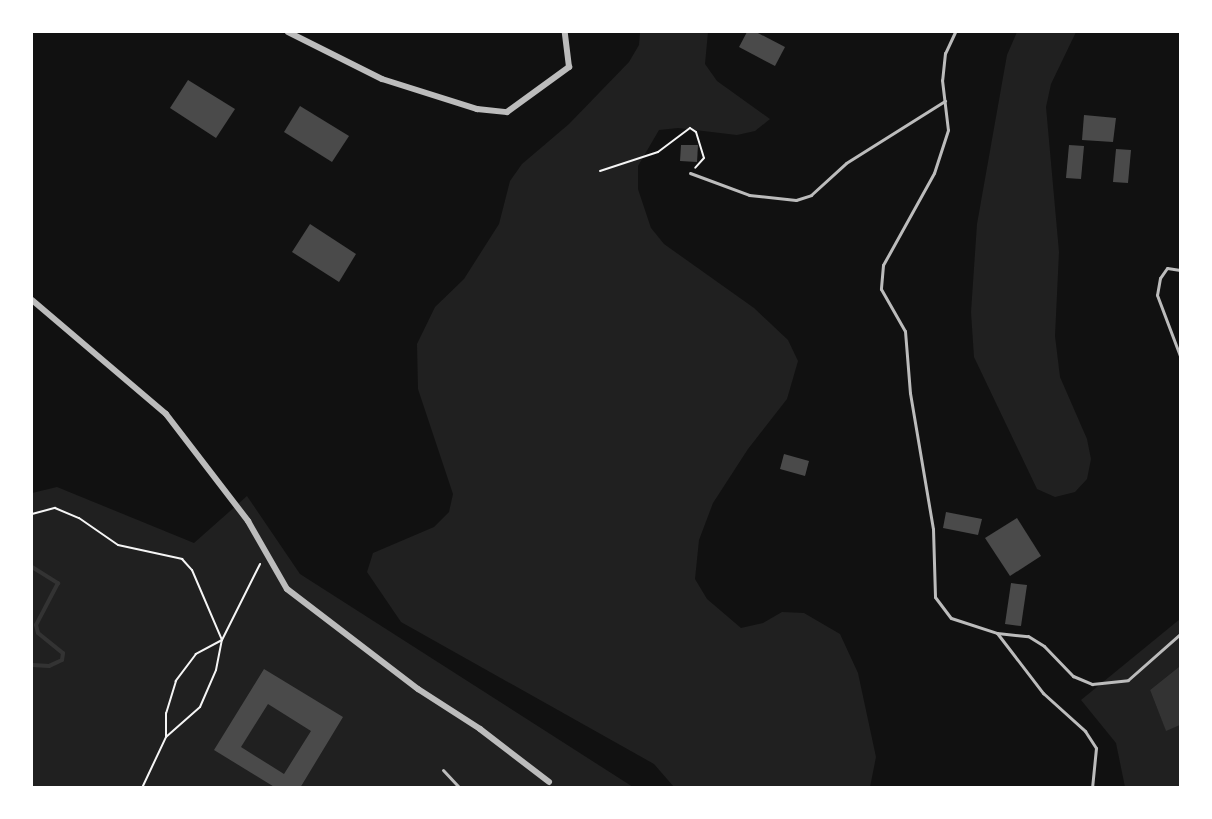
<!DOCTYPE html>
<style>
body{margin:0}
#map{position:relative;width:1212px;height:819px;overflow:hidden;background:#111;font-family:Raleway,sans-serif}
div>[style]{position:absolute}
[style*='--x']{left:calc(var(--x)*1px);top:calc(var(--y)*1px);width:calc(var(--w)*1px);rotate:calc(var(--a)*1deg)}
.green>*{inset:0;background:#202020}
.water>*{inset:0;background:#333}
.stream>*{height:4px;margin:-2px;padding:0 2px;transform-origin:2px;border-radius:2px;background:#333}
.building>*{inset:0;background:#4a4a4a}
.path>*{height:2px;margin:-1px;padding:0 1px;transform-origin:1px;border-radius:1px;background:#f5f5f5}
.service>*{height:3px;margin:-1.5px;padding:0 1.5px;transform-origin:1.5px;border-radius:1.5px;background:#bcbcbc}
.minor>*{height:6px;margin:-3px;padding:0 3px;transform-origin:3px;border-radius:3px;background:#bcbcbc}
span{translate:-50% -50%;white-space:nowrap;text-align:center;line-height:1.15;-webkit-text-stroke:6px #fff;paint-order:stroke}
.frame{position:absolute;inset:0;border:33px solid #fff;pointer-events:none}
</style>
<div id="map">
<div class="green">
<i style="clip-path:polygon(640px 32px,708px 32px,705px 64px,717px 81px,770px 119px,755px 131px,737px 135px,678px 128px,659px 130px,638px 166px,638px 189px,651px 228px,664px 244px,754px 308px,788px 340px,798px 361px,787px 399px,748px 449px,713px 503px,699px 540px,695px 579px,707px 599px,741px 628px,763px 623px,782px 612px,804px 613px,840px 634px,858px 673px,876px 757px,870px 787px,674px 787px,654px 764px,401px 622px,367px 572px,373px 553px,434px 527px,449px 512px,453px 494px,418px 389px,417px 344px,435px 307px,464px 279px,499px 224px,510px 181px,522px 164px,569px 124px,629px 62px,639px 45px)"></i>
<i style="clip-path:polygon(1017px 32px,1076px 32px,1051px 84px,1046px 107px,1059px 252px,1055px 336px,1060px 377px,1087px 439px,1091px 459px,1087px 479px,1075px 492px,1055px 497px,1037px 489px,974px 357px,971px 312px,977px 224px,1007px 55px)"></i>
<i style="clip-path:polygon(57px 487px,194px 543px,247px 496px,300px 574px,633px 787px,32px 787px,32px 493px)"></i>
<i style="clip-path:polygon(1180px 619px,1180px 666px,1150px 690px,1166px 730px,1180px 725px,1180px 787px,1125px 787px,1116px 743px,1081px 700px)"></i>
</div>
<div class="water">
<i style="clip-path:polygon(1180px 666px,1180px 725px,1166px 731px,1150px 690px)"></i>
</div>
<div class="stream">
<i style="--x:32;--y:567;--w:31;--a:32"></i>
<i style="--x:58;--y:583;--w:47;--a:117.6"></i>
<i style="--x:36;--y:625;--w:8;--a:76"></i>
<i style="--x:38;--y:633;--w:32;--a:39"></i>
<i style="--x:63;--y:653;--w:7;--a:98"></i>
<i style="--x:62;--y:660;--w:14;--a:155"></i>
<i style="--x:49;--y:666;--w:17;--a:-177"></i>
</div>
<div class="building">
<i style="clip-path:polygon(747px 32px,756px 32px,785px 47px,775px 66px,739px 47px)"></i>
<i style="clip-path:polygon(188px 80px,235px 109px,216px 138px,170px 108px)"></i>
<i style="clip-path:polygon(300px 106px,349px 136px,332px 162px,284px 132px)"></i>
<i style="clip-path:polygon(1084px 115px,1116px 118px,1113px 142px,1082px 140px)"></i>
<i style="clip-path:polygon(681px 145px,698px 145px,697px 162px,680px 161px)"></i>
<i style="clip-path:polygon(1069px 145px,1084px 146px,1081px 179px,1066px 178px)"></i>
<i style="clip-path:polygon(1116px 149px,1131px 150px,1128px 183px,1113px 182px)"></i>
<i style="clip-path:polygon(310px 224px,356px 254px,339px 282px,292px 252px)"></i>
<i style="clip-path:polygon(784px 454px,809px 461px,805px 476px,780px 469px)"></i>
<i style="clip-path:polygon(946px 512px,982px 519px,978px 535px,943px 528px)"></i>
<i style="clip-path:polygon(1017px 518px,1041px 556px,1010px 576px,985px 538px)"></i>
<i style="clip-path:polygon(1011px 583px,1027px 585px,1021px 626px,1005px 624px)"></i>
<i style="clip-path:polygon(evenodd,264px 669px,343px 717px,300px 788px,276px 788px,214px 750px,264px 669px,268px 704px,311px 731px,284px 774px,241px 747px,268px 704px)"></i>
</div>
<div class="path">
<i style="--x:600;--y:171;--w:61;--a:-18.1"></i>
<i style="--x:658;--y:152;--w:40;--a:-37"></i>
<i style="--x:690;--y:128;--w:7;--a:34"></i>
<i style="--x:696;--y:132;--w:27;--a:73"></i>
<i style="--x:704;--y:158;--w:13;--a:132"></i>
<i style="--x:32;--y:514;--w:24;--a:-15"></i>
<i style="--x:55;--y:508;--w:26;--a:23"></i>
<i style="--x:79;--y:518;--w:47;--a:34.7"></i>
<i style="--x:118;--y:545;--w:66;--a:12.3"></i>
<i style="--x:182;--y:559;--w:15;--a:48"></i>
<i style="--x:192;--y:570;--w:76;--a:66.8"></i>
<i style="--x:222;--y:640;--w:30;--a:152"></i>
<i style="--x:196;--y:654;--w:34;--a:127"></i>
<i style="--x:176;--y:681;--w:34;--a:107"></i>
<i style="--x:166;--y:713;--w:24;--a:90"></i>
<i style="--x:142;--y:788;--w:56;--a:-64.8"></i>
<i style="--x:166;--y:737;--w:45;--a:-41.4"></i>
<i style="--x:200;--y:707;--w:40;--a:-66.6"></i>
<i style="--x:216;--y:670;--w:31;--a:-79"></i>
<i style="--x:222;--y:640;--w:85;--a:-63.4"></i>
</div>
<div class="service">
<i style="--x:955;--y:32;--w:23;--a:115"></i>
<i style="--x:945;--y:53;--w:27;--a:96"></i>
<i style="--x:942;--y:80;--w:50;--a:83.2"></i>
<i style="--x:948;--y:130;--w:45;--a:108"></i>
<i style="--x:934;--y:173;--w:105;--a:119"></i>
<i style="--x:883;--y:265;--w:24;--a:95"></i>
<i style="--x:881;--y:289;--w:48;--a:60.3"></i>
<i style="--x:905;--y:331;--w:62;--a:85.4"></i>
<i style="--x:910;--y:393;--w:138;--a:80.4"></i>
<i style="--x:933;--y:529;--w:68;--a:88.3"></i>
<i style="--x:935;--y:597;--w:26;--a:53"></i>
<i style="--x:951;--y:618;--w:48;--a:18.1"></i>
<i style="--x:997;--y:633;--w:76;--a:52.5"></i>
<i style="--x:1043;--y:693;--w:57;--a:42.1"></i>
<i style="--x:1085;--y:731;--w:20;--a:57"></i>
<i style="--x:1096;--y:748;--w:40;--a:95.7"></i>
<i style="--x:690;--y:173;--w:63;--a:20.4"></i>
<i style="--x:749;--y:195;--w:47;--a:6.1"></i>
<i style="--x:796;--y:200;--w:16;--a:-18"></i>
<i style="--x:811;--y:195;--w:47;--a:-42.4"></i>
<i style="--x:846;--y:163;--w:117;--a:-32.1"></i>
<i style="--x:1180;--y:270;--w:13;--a:-171"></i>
<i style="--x:1167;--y:268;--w:12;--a:125"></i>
<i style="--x:1160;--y:278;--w:17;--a:100"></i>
<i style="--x:1157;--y:295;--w:65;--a:69.3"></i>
<i style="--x:997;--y:633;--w:31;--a:6"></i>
<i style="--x:1028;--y:636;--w:19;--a:32"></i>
<i style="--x:1044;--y:646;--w:42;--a:46"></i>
<i style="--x:1073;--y:676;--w:21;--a:23"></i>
<i style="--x:1092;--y:684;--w:36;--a:-6"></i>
<i style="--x:1128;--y:680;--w:69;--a:-41.5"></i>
<i style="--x:443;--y:770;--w:25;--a:47"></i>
</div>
<div class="minor">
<i style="--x:288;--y:32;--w:105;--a:26.6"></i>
<i style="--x:382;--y:79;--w:100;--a:17.5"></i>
<i style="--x:477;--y:109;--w:30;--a:6"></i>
<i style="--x:507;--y:112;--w:77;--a:-36"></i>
<i style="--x:569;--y:67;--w:35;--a:-97"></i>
<i style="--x:32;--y:300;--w:176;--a:40.4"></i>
<i style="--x:166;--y:414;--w:135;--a:52.5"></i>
<i style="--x:248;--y:521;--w:78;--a:60.2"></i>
<i style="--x:287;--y:589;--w:165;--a:37.4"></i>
<i style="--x:418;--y:689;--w:74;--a:32.8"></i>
<i style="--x:480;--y:729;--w:87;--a:37.5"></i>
</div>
<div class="frame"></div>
</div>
